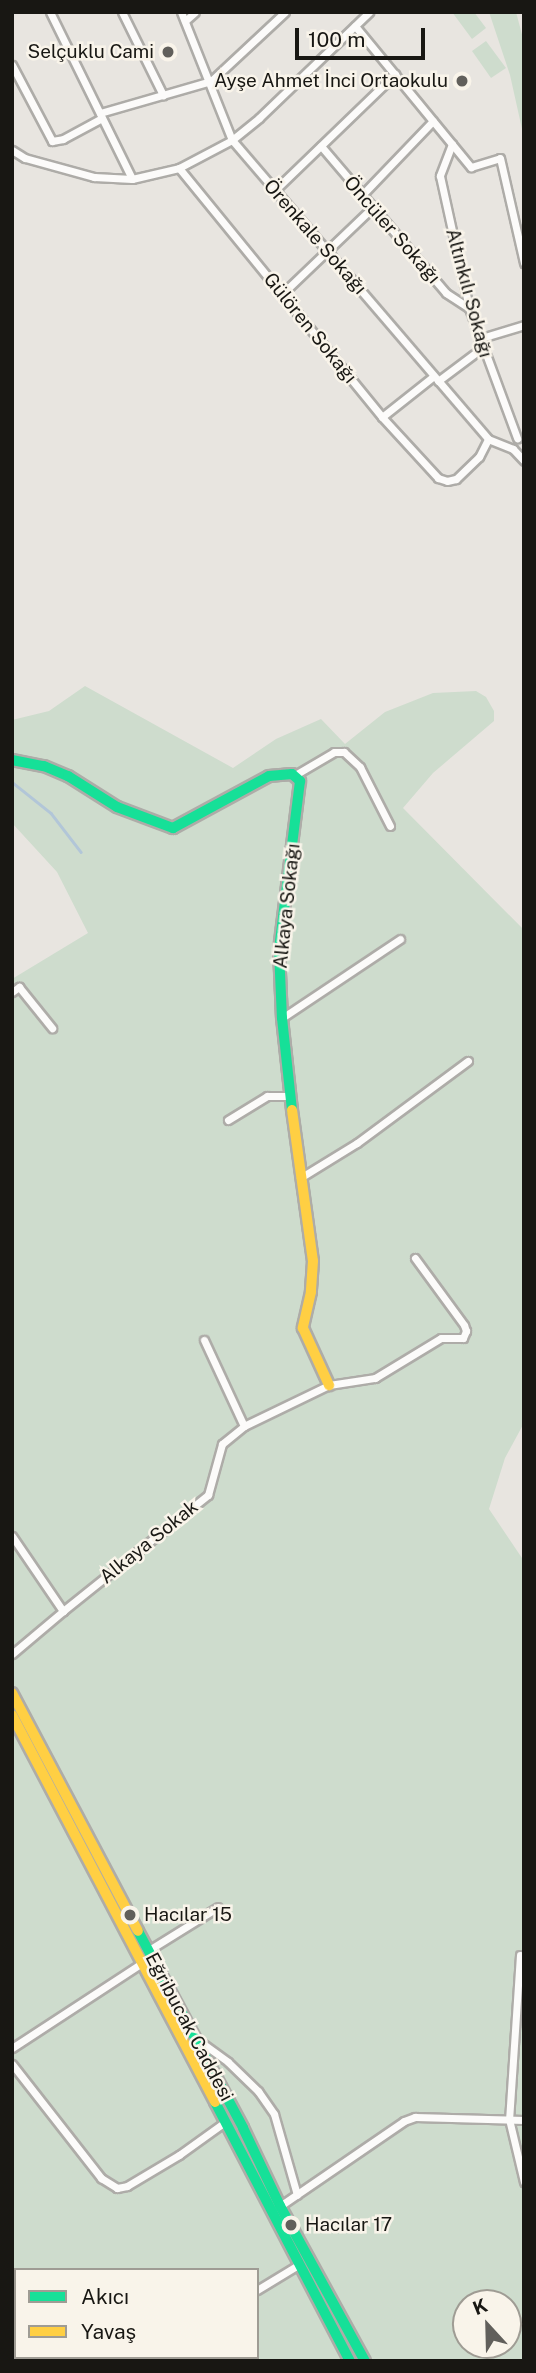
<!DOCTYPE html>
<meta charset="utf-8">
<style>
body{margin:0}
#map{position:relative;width:536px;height:2373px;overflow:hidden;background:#e8e5e0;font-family:"Public Sans",sans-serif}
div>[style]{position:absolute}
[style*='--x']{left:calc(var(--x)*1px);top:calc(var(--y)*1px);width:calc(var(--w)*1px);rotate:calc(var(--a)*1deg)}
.green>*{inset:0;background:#cedccd}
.stream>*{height:2.5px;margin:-1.25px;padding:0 1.25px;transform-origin:1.25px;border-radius:1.25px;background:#b2c6d8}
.roads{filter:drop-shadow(2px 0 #aeaca8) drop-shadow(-2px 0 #aeaca8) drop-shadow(0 2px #aeaca8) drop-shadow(0 -2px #aeaca8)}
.street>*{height:7px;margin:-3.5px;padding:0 3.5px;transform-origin:3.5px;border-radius:3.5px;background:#fcfbfa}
.fast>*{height:10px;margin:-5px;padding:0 5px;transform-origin:5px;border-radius:5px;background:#16e098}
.slow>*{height:10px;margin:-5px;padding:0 5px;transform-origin:5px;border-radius:5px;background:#ffcf43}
.dots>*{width:19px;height:19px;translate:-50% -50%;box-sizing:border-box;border:4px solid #f9f4ea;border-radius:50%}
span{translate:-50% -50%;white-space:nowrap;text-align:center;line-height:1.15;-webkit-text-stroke:5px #f9f4ea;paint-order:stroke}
.poi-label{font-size:19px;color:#181713}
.right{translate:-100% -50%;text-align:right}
.left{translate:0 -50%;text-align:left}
.street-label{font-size:19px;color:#181713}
.frame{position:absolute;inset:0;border:14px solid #181713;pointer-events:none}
.legend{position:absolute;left:14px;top:2268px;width:245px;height:91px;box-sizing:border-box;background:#f9f4ea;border:2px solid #9f9c94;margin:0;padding:9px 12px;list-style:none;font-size:21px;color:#181713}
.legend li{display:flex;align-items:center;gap:14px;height:35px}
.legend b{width:35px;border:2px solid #9f9c94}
.north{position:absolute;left:452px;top:2289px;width:70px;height:70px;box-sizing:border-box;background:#f9f4ea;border:2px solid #9f9c94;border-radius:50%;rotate:338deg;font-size:19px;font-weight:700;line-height:28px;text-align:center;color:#181713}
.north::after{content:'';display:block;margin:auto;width:24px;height:32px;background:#615f5b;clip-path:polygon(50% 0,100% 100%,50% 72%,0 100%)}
.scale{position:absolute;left:295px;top:28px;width:130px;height:32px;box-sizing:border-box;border:4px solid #181713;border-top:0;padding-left:9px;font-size:21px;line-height:24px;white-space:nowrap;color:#181713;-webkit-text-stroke:5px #f9f4ea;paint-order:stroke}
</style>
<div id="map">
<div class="green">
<i style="clip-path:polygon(452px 12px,474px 12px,486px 28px,472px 39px)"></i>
<i style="clip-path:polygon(489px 12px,516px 12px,524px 42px,524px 138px,510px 75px)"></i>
<i style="clip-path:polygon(486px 41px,506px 68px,491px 78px,472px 51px)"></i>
<i style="clip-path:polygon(evenodd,85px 686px,233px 768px,276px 739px,321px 719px,345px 744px,385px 712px,433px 693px,476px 691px,486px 697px,494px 711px,494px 721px,433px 773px,403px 808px,524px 930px,524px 1423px,505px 1458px,489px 1509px,524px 1561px,524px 2361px,363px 2361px,340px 2333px,354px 2361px,12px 2361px,12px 979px,88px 933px,57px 872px,12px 823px,12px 720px,49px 711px,85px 686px,16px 2270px,257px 2270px,257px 2357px,16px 2357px,16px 2270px,85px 686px,466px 2303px,508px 2303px,508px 2345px,466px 2345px,466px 2303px)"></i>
</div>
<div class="stream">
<i style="--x:12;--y:782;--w:50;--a:38.5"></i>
<i style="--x:51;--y:813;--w:49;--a:52.4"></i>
</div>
<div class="roads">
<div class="street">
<i style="--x:50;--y:12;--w:186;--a:63.8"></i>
<i style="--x:122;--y:12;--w:93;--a:63.7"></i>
<i style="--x:181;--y:12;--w:138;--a:68.3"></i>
<i style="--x:232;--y:140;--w:394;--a:49.4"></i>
<i style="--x:185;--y:21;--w:13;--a:-42"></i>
<i style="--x:355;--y:26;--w:183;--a:50.6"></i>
<i style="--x:471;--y:167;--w:30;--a:-17"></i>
<i style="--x:500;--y:158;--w:108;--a:77.1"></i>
<i style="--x:12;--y:65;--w:86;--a:62.2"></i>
<i style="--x:52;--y:141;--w:11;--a:-10"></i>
<i style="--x:63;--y:139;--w:44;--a:-28.3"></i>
<i style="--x:100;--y:113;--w:116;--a:-16.1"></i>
<i style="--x:211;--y:81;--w:101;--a:-43"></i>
<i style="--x:452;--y:144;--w:34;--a:111"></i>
<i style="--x:440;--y:176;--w:135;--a:77.6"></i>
<i style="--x:469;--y:308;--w:139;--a:69.7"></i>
<i style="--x:321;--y:146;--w:193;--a:49.6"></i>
<i style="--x:446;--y:293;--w:27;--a:33"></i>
<i style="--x:12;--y:150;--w:15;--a:32"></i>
<i style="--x:25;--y:158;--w:72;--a:15.4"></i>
<i style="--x:94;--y:177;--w:38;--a:3"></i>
<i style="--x:132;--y:179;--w:48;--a:-13.2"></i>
<i style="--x:179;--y:168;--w:60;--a:-27.8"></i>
<i style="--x:232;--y:140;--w:35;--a:-39"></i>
<i style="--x:259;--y:118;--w:153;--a:-43.9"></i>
<i style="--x:179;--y:168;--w:321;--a:50.8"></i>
<i style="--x:382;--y:417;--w:83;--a:47.4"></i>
<i style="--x:438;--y:478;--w:9;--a:18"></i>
<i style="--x:447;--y:481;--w:9;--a:-13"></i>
<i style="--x:456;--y:479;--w:32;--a:-44"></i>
<i style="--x:479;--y:457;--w:20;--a:-63"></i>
<i style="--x:275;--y:190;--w:167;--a:-44"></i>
<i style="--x:361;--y:196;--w:104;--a:-46.2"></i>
<i style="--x:282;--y:294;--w:124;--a:-43.7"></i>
<i style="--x:478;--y:339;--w:48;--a:-16.9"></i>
<i style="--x:438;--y:381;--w:55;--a:-36.9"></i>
<i style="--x:382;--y:417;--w:66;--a:-38.3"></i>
<i style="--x:488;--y:439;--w:27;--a:22"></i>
<i style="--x:513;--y:449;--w:16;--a:47"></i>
<i style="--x:295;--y:775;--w:45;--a:-30.5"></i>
<i style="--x:334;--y:752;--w:10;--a:0"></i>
<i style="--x:344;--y:752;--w:22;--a:43"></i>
<i style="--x:360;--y:767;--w:66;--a:63"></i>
<i style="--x:12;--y:992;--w:9;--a:-36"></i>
<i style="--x:19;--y:987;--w:53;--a:51.2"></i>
<i style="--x:282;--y:1018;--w:142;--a:-33.8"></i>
<i style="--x:228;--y:1120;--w:46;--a:-31.6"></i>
<i style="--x:267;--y:1096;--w:24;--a:0"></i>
<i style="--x:300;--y:1178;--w:67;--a:-31.6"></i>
<i style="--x:357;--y:1143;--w:138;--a:-36.5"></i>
<i style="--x:204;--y:1340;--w:95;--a:65.1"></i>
<i style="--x:12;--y:1536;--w:91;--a:55.8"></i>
<i style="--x:63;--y:1611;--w:186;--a:-38.7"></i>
<i style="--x:208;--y:1495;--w:53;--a:-74.6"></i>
<i style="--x:222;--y:1444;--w:28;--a:-39"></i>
<i style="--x:244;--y:1426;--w:94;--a:-25.8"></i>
<i style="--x:329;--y:1385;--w:47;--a:-8.7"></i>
<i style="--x:375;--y:1378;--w:77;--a:-31.2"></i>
<i style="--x:441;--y:1338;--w:22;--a:0"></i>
<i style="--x:463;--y:1338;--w:8;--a:-67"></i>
<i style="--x:466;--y:1331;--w:6;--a:-108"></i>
<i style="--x:464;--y:1325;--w:83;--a:-126.2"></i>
<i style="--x:12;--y:1654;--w:67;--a:-40.1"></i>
<i style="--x:149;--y:1950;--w:81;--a:-31.9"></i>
<i style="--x:520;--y:1955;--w:164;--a:93.8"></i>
<i style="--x:509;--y:2119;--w:65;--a:76.6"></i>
<i style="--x:198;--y:2040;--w:37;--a:36"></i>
<i style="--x:228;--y:2062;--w:42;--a:44"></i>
<i style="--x:258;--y:2091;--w:28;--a:55"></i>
<i style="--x:274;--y:2114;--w:84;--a:74.1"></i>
<i style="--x:12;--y:2048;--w:155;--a:-33.2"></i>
<i style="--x:12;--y:2064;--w:145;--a:52"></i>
<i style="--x:101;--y:2178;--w:19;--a:32"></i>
<i style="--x:117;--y:2188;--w:10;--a:-11"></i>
<i style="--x:127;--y:2186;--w:61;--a:-30.8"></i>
<i style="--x:179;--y:2155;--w:57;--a:-35.7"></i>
<i style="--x:280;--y:2206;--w:150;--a:-34.4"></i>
<i style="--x:404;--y:2121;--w:12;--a:-20"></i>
<i style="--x:415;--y:2117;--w:109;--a:1.6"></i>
<i style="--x:257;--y:2290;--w:50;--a:-31.2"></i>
<i style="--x:166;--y:2361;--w:4;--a:-76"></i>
</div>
<div class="fast">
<i style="--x:12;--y:760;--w:33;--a:11"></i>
<i style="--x:44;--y:766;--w:26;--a:23"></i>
<i style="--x:68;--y:776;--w:58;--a:32.3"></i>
<i style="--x:117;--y:807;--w:60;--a:20.6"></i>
<i style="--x:173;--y:828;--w:109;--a:-28.4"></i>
<i style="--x:269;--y:776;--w:23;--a:-5"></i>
<i style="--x:292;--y:774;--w:11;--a:41"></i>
<i style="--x:300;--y:781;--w:170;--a:97.1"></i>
<i style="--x:279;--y:950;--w:68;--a:87.5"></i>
<i style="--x:282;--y:1018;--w:93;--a:83.8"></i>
<i style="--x:138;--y:1931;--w:223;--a:61.9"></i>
<i style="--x:243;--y:2128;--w:86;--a:64.6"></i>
<i style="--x:280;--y:2206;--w:177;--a:61.3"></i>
<i style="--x:215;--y:2102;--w:292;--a:62.5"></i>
</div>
<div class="slow">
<i style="--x:292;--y:1110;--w:152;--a:82.1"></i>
<i style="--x:313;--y:1261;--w:31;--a:94"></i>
<i style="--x:311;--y:1292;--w:37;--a:103"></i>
<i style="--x:303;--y:1328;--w:63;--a:65.5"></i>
<i style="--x:12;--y:1693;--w:269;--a:62.1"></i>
<i style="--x:12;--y:1715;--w:437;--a:62.3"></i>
</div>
</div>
<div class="dots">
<i style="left:168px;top:52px;background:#615f5b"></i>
<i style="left:462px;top:81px;background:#615f5b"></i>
<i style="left:130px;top:1915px;background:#615f5b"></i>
<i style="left:291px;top:2225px;background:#615f5b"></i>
</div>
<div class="poi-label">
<span class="right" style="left:154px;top:52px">Selçuklu Cami</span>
<span class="right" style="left:448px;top:81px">Ayşe Ahmet İnci Ortaokulu</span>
<span class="left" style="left:144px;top:1915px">Hacılar 15</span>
<span class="left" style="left:305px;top:2225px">Hacılar 17</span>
</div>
<div class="street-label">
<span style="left:392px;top:230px;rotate:49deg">Öncüler Sokağı</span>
<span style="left:315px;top:237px;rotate:49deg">Örenkale Sokağı</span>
<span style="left:469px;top:293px;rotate:75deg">Altınkılı Sokağı</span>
<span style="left:310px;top:328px;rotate:51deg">Gülören Sokağı</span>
<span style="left:287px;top:906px;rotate:-84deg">Alkaya Sokağı</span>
<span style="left:149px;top:1542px;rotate:-39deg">Alkaya Sokak</span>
<span style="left:189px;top:2027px;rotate:62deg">Eğribucak Caddesi</span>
</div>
<div class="frame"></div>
<ul class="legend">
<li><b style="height:9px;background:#16e098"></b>Akıcı</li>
<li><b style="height:9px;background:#ffcf43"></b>Yavaş</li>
</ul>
<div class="north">K</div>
<div class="scale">100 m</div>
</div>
